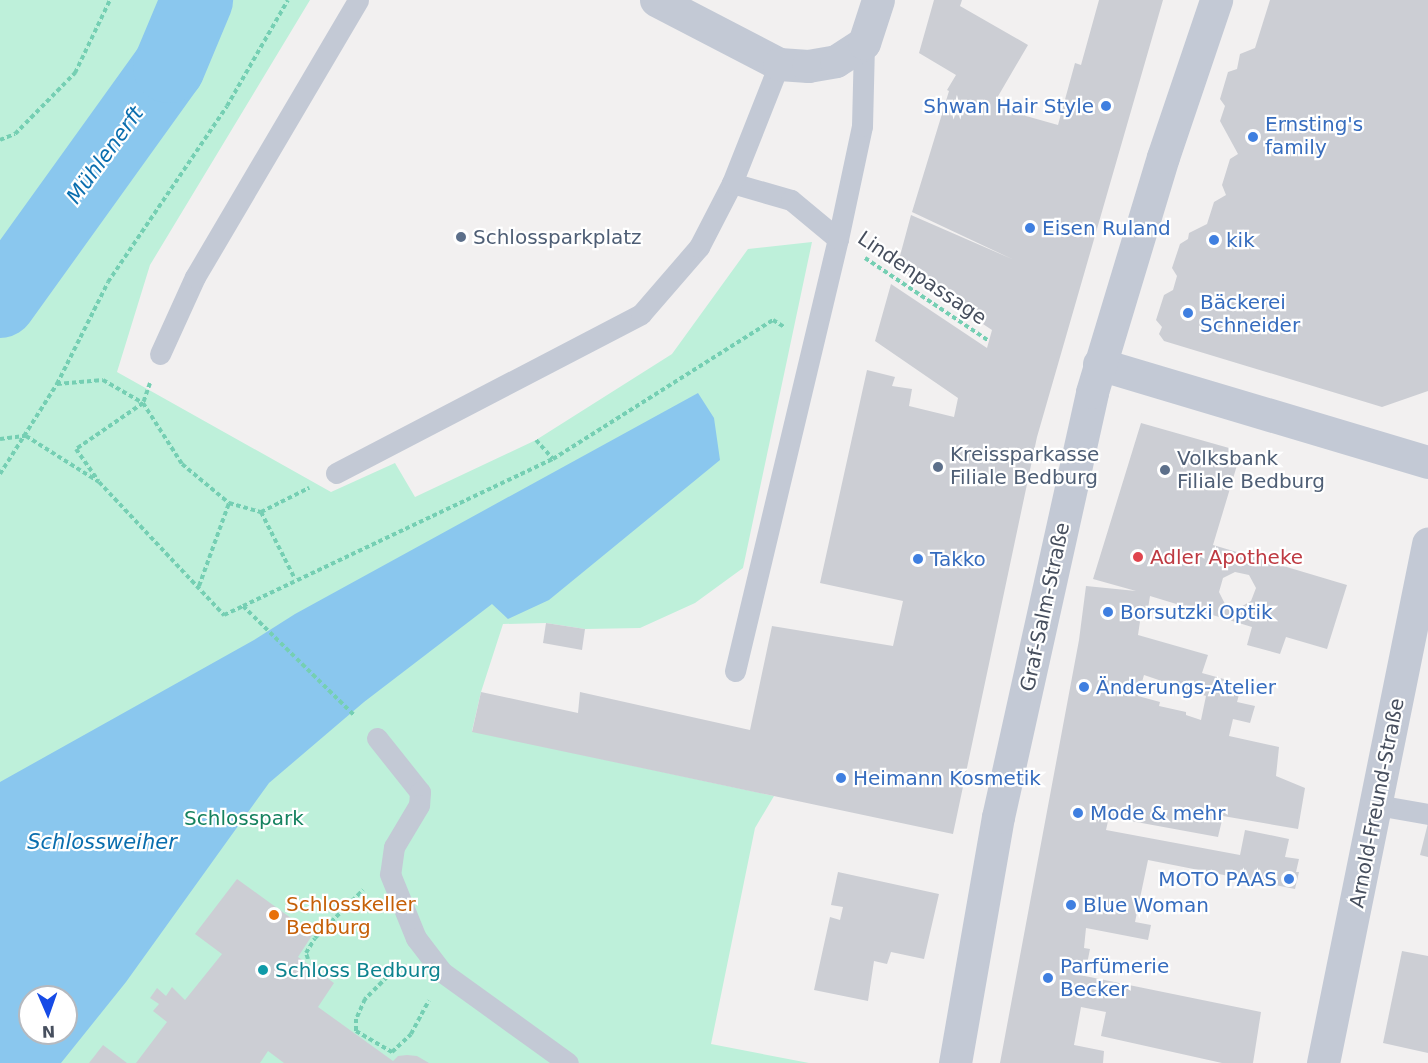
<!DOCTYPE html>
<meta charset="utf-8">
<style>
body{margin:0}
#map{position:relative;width:1428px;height:1063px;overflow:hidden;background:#f2f0f0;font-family:"DejaVu Sans",sans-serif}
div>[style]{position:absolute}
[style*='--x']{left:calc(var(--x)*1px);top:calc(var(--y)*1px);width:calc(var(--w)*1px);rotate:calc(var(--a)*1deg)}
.green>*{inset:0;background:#bef0da}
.water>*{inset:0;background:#8ac7ee}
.river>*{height:72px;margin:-36px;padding:0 36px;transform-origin:36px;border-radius:36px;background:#8ac7ee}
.building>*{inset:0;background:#ccced4}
.path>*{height:4px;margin-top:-2px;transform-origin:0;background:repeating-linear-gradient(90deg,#75cfb3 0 4.5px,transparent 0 7.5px)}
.service>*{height:21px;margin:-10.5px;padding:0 10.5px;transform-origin:10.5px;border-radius:10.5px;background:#c3c9d5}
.minor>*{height:33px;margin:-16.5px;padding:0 16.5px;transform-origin:16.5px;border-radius:16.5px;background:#c3c9d5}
.dots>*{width:16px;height:16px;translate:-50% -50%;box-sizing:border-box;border:3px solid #fff;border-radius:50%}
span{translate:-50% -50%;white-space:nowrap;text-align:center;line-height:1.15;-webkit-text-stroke:4.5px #fff;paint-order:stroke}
.shop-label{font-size:20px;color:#366cbe}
.right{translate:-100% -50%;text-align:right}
.left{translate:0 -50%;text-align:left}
.service-label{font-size:20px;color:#4e5e75}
.street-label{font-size:20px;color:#474f5e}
.health-label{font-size:20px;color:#be3a42}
.park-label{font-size:20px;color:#15825f}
.food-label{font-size:20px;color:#c56008}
.culture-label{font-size:20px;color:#0d838f}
.water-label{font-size:21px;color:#0a6eae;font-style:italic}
.north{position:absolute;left:18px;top:985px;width:60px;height:60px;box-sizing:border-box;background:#fff;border:2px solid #b5b9bf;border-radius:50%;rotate:178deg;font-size:16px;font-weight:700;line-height:24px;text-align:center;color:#474f5e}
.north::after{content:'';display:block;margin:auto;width:21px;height:27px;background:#164be6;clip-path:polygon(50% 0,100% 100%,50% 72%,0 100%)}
</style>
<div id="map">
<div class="green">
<i style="clip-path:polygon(evenodd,0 0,310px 0,150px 265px,117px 372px,331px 492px,395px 463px,415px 497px,536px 440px,672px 354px,748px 249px,812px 242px,743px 568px,695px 603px,640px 628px,585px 629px,546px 623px,503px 624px,481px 692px,472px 731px,774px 796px,755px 828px,711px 1044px,809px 1063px,0 1063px,0 0,30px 997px,66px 997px,66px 1033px,30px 1033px,30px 997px)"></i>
</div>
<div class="water">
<i style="clip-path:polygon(evenodd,698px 393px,714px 418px,720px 460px,549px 600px,508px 619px,492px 604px,364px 702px,269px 783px,126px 982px,61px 1063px,0 1063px,0 782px,254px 640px,295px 614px,698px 393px,30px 997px,66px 997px,66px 1033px,30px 1033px,30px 997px)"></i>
</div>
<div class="river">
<i style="--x:0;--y:302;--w:289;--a:-54.3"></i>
<i style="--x:169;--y:67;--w:73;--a:-67.3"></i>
</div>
<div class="building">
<i style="clip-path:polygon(934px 0,962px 0,960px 6px,1028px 45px,997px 98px,1026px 116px,1058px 125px,1075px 63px,1081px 65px,1099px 0,1163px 0,1037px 437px,953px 834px,472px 732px,481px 692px,578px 713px,580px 692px,750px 730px,772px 626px,893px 646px,903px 601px,820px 583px,867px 370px,895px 377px,892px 386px,912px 389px,909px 406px,954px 417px,958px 398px,875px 341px,891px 284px,987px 348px,992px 330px,897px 267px,911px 215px,1012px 259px,912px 212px,949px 91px,947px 90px,956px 75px,919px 53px)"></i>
<i style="clip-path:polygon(1270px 0,1428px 0,1428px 391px,1382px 407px,1164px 341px,1159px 334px,1162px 327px,1156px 320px,1164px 295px,1173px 290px,1177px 276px,1172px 268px,1180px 244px,1188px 239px,1189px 233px,1207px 224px,1214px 202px,1226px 195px,1222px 185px,1230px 159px,1238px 154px,1220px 121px,1225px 106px,1220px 99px,1228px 72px,1237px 69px,1240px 54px,1255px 48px)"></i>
<i style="clip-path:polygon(evenodd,1141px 423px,1229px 448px,1238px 462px,1213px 545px,1347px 585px,1327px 649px,1286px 637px,1280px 654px,1247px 645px,1252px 627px,1150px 596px,1148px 609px,1142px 608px,1138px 635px,1208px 655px,1202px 673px,1242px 684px,1237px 702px,1255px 706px,1250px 723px,1233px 719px,1229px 736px,1279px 747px,1276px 776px,1305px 788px,1298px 829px,1223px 816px,1218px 837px,1109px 817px,1106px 830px,1240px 855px,1245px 830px,1289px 839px,1285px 857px,1299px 859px,1296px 872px,1299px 872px,1295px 889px,1148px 860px,1135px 922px,1151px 925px,1148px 940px,1086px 928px,1084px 948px,1090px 949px,1087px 964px,1082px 964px,1080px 975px,1261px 1012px,1253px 1063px,1222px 1063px,1101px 1036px,1106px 1012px,1081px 1007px,1074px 1045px,1104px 1051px,1103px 1063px,1000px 1063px,1079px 640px,1086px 586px,1136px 591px,1093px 579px,1141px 423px,1235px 572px,1249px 575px,1256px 588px,1251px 601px,1239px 608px,1225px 604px,1219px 592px,1223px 578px,1235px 572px,1141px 423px,1144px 675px,1206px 696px,1201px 720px,1186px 715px,1186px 712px,1159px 706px,1160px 702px,1138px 696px,1144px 675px)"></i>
<i style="clip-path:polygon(546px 623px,585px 629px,582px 650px,543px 643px)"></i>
<i style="clip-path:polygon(1428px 823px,1428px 857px,1420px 855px)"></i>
<i style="clip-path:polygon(838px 872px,939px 894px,924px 959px,891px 952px,887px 964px,874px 961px,868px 1001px,814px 990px,830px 917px,840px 920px,843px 907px,831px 905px)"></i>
<i style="clip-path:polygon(237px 879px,313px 934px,298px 957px,334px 983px,318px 1007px,393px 1061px,398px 1056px,407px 1055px,417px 1056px,429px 1063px,284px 1063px,268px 1051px,260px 1063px,136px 1063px,167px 1022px,153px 1011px,159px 1004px,150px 998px,157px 988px,166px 996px,172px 987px,185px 1000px,222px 954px,195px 934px)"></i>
<i style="clip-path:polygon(1402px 951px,1428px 956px,1428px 1053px,1383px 1043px)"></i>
<i style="clip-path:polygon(103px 1045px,127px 1063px,89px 1063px)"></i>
</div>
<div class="path">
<i style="--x:0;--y:140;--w:16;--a:-22"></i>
<i style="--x:15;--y:134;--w:86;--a:-45.5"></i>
<i style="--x:75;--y:73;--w:81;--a:-64.4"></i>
<i style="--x:865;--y:258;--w:149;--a:33.8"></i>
<i style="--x:150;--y:383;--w:21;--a:109"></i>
<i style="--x:143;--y:403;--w:72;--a:57.4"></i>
<i style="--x:182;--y:464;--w:61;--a:39.7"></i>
<i style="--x:229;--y:503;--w:33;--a:16"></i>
<i style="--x:261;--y:512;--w:54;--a:-26.6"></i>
<i style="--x:57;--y:384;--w:46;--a:-5"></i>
<i style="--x:103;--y:380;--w:46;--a:29.9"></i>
<i style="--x:143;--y:403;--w:81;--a:145.5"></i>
<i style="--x:76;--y:449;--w:39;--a:55"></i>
<i style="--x:0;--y:439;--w:26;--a:-7"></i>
<i style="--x:26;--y:436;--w:86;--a:32.2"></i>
<i style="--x:99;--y:482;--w:183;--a:46.8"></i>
<i style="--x:224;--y:615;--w:21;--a:-25"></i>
<i style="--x:243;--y:606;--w:157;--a:44.5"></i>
<i style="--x:536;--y:440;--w:25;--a:48"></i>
<i style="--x:0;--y:474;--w:107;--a:-57.7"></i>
<i style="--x:57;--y:384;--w:114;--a:-63.4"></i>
<i style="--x:108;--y:282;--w:212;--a:-55.9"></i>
<i style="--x:227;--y:106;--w:122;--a:-60.1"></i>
<i style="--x:261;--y:512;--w:75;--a:63.1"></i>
<i style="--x:199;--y:586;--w:88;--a:-70.1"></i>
<i style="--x:243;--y:606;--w:343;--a:-25.4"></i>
<i style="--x:553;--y:459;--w:260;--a:-32.3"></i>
<i style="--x:773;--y:320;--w:13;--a:32"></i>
<i style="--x:308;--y:959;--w:6;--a:-108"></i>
<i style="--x:306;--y:953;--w:17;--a:-59"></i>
<i style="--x:315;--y:938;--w:68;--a:-45"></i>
<i style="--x:398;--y:966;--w:47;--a:135"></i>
<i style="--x:365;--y:999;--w:22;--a:114"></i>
<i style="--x:356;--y:1019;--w:12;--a:90"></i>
<i style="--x:356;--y:1031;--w:42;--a:30.3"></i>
<i style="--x:392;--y:1052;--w:26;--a:-43"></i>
<i style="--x:411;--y:1034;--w:38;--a:-62"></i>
</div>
<div class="service">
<i style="--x:732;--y:183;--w:61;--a:16.1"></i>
<i style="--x:791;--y:200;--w:61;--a:39.7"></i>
<i style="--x:160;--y:354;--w:85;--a:-65.6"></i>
<i style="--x:195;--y:277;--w:321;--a:-59.5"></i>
<i style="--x:336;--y:473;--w:344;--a:-27.5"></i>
<i style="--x:641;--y:314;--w:89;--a:-49.1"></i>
<i style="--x:699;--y:247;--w:72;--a:-62.7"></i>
<i style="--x:732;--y:183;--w:128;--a:-68.4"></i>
<i style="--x:735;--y:671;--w:444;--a:-76.6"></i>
<i style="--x:838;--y:239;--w:116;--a:-78"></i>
<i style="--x:862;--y:126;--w:83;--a:-88.6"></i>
<i style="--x:377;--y:738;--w:69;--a:51.5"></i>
<i style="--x:420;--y:792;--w:13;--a:94"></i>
<i style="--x:419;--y:805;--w:49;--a:120.8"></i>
<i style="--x:394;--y:847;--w:27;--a:98"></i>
<i style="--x:390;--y:874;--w:69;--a:67.9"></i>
<i style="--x:416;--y:938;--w:43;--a:52.6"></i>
<i style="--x:442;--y:972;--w:155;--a:35.8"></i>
<i style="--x:1377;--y:805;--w:52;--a:10"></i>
</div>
<div class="minor">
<i style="--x:656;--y:0;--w:139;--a:27.5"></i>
<i style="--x:779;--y:64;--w:29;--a:4"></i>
<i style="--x:808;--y:66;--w:28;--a:-10"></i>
<i style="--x:836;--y:61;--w:33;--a:-33"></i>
<i style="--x:864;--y:43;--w:45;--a:-72"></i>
<i style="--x:1099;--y:364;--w:343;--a:16.6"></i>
<i style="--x:955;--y:1063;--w:250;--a:-80.1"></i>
<i style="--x:998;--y:817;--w:435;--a:-77.5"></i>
<i style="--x:1092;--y:392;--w:245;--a:-73.2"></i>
<i style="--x:1163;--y:157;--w:166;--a:-71.3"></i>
<i style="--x:1323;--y:1063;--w:530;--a:-78.56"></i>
</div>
<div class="dots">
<i style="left:1106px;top:106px;background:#3f7fe0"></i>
<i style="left:1253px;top:137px;background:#3f7fe0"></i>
<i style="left:1030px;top:228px;background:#3f7fe0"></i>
<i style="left:461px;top:237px;background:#5c6f8a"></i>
<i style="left:1214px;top:240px;background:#3f7fe0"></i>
<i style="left:1188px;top:313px;background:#3f7fe0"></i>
<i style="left:938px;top:467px;background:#5c6f8a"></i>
<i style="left:1165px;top:470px;background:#5c6f8a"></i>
<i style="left:1138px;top:557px;background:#e0444e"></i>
<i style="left:918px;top:559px;background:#3f7fe0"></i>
<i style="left:1108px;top:612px;background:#3f7fe0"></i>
<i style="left:1084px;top:687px;background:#3f7fe0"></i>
<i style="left:841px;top:778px;background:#3f7fe0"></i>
<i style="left:1078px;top:813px;background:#3f7fe0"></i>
<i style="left:1289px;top:879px;background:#3f7fe0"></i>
<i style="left:1071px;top:905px;background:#3f7fe0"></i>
<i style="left:274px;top:915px;background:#e8710a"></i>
<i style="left:263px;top:970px;background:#0f9aa8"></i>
<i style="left:1048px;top:978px;background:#3f7fe0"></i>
</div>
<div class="shop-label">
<span class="right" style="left:1094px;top:106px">Shwan Hair Style</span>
<span class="left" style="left:1265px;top:136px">Ernsting's<br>family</span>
<span class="left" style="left:1042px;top:228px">Eisen Ruland</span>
<span class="left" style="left:1226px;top:240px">kik</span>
<span class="left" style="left:1200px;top:314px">Bäckerei<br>Schneider</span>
<span class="left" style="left:930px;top:559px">Takko</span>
<span class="left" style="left:1120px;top:612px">Borsutzki Optik</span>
<span class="left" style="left:1096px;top:687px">Änderungs-Atelier</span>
<span class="left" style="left:853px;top:778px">Heimann Kosmetik</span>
<span class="left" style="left:1090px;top:813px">Mode &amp; mehr</span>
<span class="right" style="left:1277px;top:879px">MOTO PAAS</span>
<span class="left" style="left:1083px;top:905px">Blue Woman</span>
<span class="left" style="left:1060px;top:978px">Parfümerie<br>Becker</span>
</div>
<div class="service-label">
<span class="left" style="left:473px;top:237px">Schlossparkplatz</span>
<span class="left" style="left:950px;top:466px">Kreissparkasse<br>Filiale Bedburg</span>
<span class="left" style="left:1177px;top:470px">Volksbank<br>Filiale Bedburg</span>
</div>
<div class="street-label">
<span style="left:922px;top:278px;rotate:34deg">Lindenpassage</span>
<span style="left:1045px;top:607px;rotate:-78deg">Graf-Salm-Straße</span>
<span style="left:1377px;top:803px;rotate:-79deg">Arnold-Freund-Straße</span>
</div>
<div class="health-label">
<span class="left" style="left:1150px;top:557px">Adler Apotheke</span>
</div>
<div class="park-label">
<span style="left:244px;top:818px">Schlosspark</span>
</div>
<div class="food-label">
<span class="left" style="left:286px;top:916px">Schlosskeller<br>Bedburg</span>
</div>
<div class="culture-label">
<span class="left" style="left:275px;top:970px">Schloss Bedburg</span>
</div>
<div class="water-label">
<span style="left:105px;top:155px;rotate:-54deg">Mühlenerft</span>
<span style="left:102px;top:842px">Schlossweiher</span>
</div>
<div class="north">N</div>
</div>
